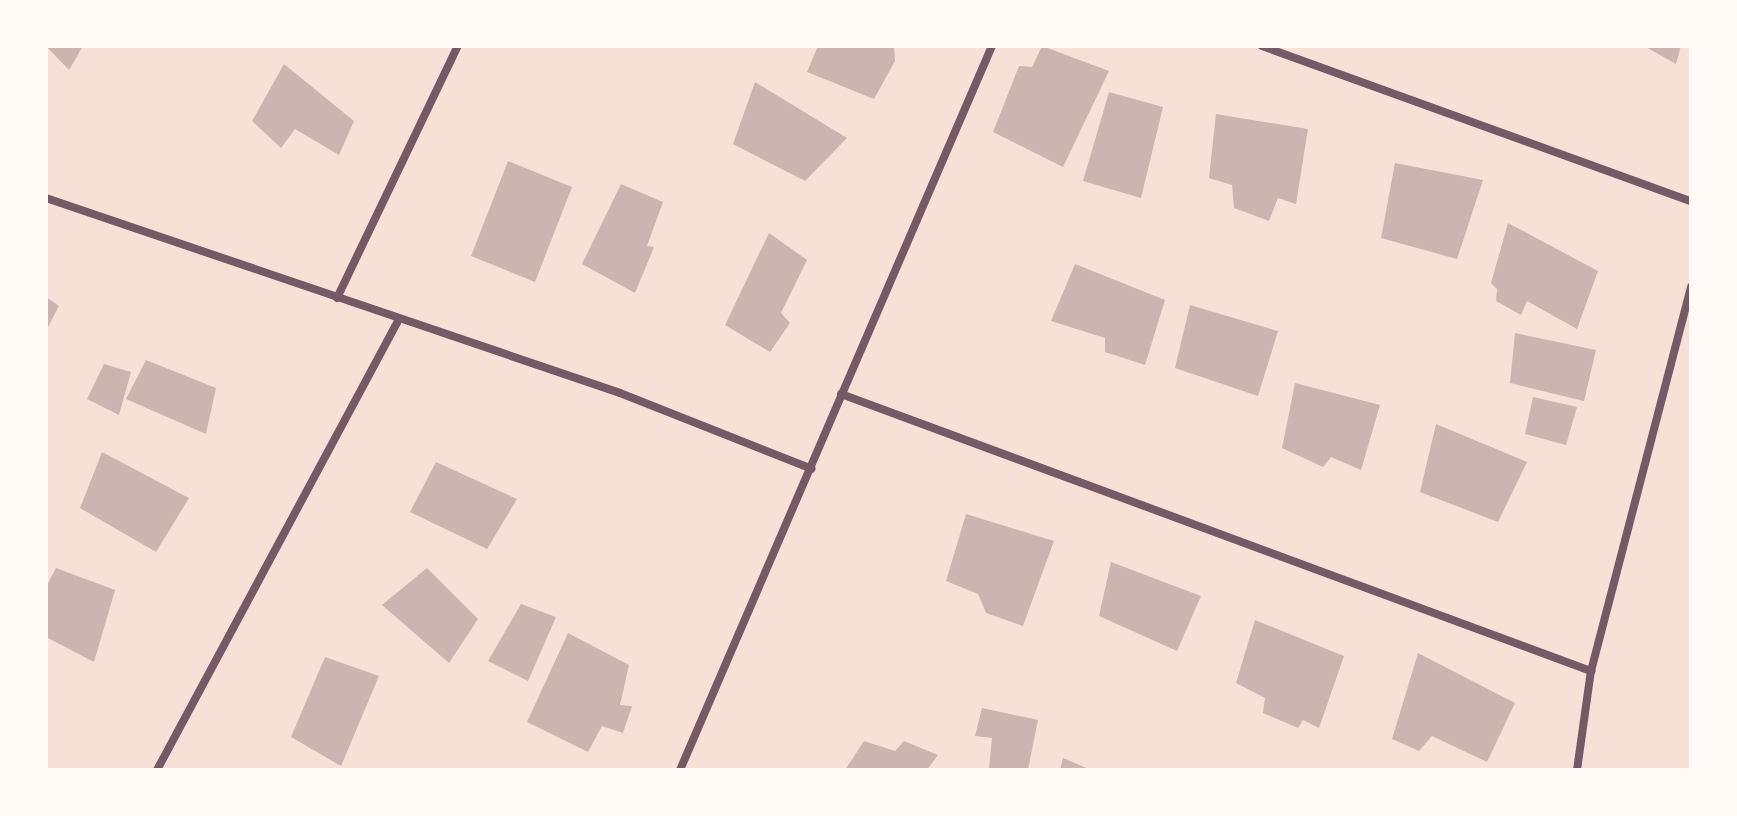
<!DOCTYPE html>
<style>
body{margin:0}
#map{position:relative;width:1737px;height:816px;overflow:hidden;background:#f7e1d7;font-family:"Playfair Display",serif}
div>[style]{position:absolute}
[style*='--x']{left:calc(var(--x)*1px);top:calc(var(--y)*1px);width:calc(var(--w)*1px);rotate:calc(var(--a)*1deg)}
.building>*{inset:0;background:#ccb4b1}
.minor>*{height:8px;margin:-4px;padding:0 4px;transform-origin:4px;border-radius:4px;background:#755966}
span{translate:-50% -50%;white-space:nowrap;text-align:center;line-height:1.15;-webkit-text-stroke:6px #fffaf5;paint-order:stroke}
.frame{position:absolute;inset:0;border:48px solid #fffaf5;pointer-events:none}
</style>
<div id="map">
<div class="building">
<i style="clip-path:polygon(46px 46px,83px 46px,69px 70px)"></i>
<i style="clip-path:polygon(818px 46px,894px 46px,895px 61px,874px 99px,807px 72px)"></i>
<i style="clip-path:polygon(1042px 46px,1109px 71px,1063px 167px,993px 132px,1019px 66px,1032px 67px)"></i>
<i style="clip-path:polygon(1644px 46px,1681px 46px,1676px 64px)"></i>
<i style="clip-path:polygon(284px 64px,354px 121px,339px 155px,295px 129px,281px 148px,252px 121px)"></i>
<i style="clip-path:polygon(755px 82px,847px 138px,805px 181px,733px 144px)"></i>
<i style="clip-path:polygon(1109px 92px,1163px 107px,1141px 198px,1083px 181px)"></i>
<i style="clip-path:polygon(1216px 114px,1308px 129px,1296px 204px,1278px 198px,1269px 221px,1234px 208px,1232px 185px,1209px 178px)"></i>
<i style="clip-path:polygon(508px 161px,572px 187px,535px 282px,471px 256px)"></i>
<i style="clip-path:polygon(1395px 163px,1483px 180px,1457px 259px,1381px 238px)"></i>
<i style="clip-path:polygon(621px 184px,663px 202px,647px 246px,654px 247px,635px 293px,582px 264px)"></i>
<i style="clip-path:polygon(1508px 223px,1598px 271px,1577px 329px,1527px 301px,1521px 315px,1496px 301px,1497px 289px,1491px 283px)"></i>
<i style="clip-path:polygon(769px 233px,807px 260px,781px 313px,790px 323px,770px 352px,725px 325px)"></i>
<i style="clip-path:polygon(1075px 264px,1165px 300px,1145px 365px,1105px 352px,1105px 338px,1051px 321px)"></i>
<i style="clip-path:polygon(46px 297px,59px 306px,46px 331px)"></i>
<i style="clip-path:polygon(1190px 305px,1278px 331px,1258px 396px,1175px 368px)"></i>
<i style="clip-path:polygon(1515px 333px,1596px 350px,1584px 401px,1510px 383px)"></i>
<i style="clip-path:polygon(146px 360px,216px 388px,206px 434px,126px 399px)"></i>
<i style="clip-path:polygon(104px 364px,131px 372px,119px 415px,87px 399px)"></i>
<i style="clip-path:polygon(1295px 383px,1380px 405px,1361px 470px,1331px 457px,1323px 467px,1282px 448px)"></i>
<i style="clip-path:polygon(1533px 397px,1577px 407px,1566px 445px,1525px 434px)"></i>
<i style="clip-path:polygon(1436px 424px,1527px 462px,1498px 522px,1420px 492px)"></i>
<i style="clip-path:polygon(102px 452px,189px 498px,156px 552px,80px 508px)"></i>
<i style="clip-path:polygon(436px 462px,517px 499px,487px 549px,410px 512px)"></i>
<i style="clip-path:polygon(966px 514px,1054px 541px,1023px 626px,986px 613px,978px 594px,946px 581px)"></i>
<i style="clip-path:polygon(1111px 562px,1201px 596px,1177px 651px,1099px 616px)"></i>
<i style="clip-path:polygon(56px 568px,115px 590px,94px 662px,46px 637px,46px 587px)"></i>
<i style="clip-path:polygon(427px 568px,478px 619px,449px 663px,382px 605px)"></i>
<i style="clip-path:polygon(521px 604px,556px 617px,528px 681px,488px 661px)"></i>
<i style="clip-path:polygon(1255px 620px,1344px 656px,1319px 728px,1303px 720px,1298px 728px,1263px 713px,1265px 698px,1236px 683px)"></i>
<i style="clip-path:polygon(568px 633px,629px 665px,620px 705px,632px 706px,623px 733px,602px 726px,588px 752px,527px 722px)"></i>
<i style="clip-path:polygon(1418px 653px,1515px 703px,1487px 762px,1432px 736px,1419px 751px,1392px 739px)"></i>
<i style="clip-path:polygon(325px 657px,379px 676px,341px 766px,291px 737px)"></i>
<i style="clip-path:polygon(982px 708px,1038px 720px,1028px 770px,989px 768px,992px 738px,975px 736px)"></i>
<i style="clip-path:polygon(864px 741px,895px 751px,904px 741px,938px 755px,927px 770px,845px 770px)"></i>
<i style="clip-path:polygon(1063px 758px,1091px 770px,1060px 770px)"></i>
</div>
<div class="minor">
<i style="--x:1262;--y:46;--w:456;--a:19.9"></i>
<i style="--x:46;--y:198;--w:606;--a:18.76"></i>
<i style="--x:620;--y:393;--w:206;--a:21.6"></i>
<i style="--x:337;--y:298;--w:280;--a:-64.4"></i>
<i style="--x:841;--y:394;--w:800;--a:20.27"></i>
<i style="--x:157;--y:770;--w:512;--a:-61.78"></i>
<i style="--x:680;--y:770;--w:788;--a:-66.69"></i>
<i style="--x:1577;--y:770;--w:100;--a:-82"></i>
<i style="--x:1591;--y:671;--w:397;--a:-75.4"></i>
</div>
<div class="frame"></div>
</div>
